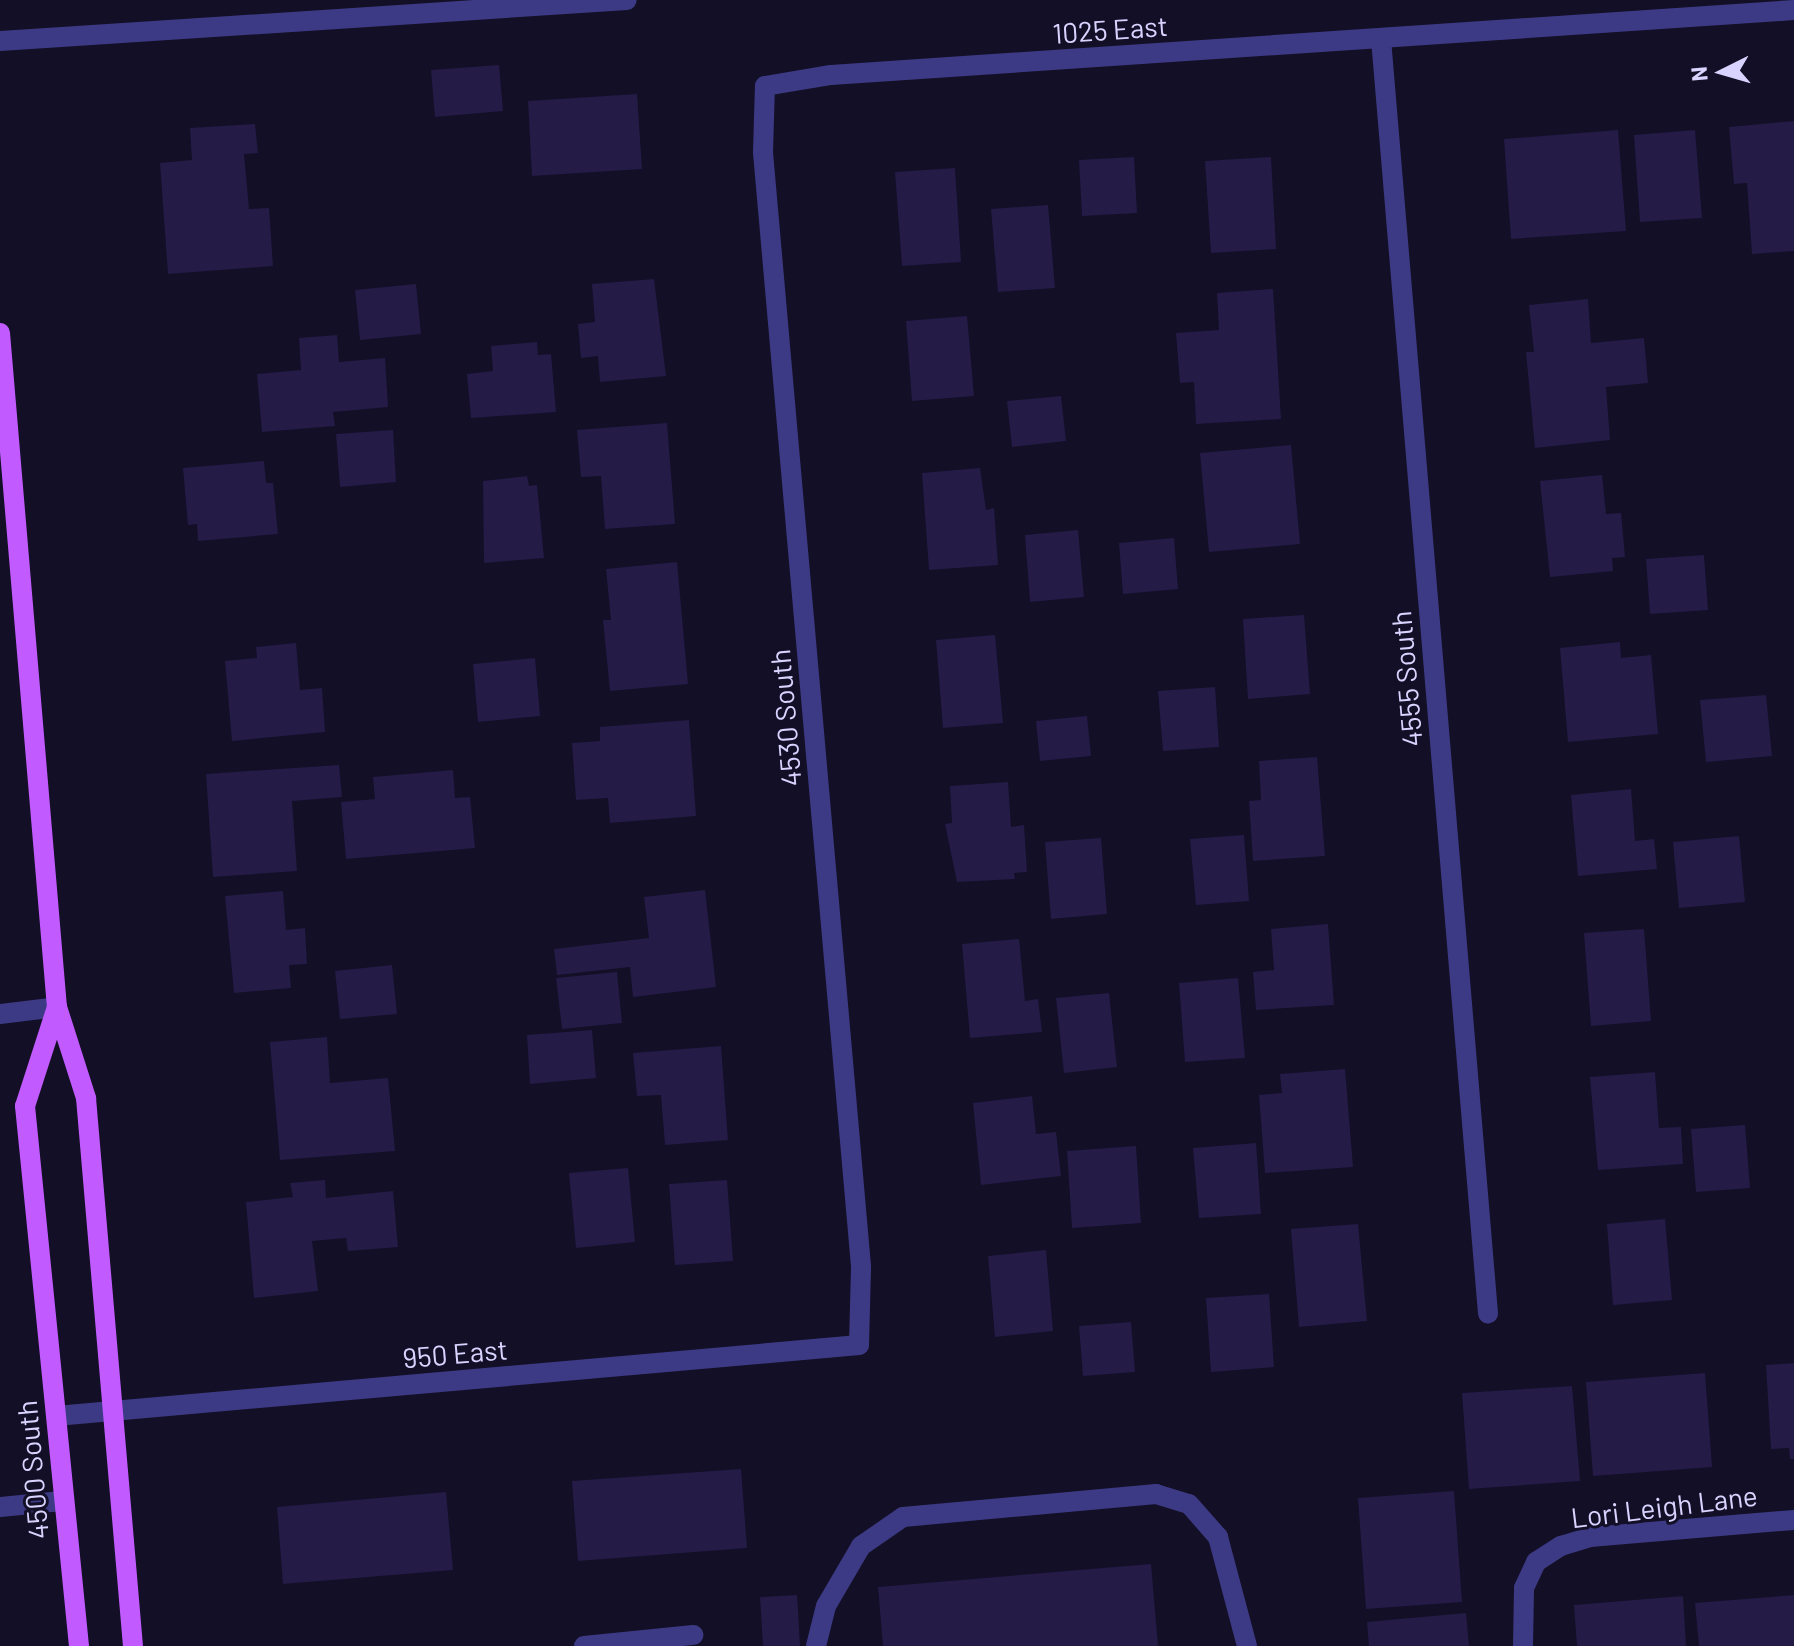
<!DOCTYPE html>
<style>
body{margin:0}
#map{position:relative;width:1794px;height:1646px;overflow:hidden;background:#130f26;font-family:Barlow,sans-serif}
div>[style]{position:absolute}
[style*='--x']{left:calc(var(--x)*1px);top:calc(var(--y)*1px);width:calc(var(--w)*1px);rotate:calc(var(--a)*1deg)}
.building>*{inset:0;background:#241b47}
.minor>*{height:20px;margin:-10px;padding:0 10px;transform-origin:10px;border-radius:10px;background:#3d3a85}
.major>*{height:20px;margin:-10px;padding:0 10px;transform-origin:10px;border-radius:10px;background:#c25bff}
span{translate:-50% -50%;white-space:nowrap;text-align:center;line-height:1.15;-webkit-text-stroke:6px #130f26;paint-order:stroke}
.street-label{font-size:28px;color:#d9d4ff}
.north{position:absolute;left:1682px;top:32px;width:80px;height:80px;-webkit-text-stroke:6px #130f26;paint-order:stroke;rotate:265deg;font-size:22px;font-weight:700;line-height:32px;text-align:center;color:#d9d4ff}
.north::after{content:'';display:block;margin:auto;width:28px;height:36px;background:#d9d4ff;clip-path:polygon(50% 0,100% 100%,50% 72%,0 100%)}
</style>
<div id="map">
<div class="building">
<i style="clip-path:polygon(499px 65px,503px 111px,435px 117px,431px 70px)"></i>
<i style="clip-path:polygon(637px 94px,642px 169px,532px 176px,528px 101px)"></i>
<i style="clip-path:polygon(1794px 121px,1794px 251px,1752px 254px,1747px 183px,1734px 184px,1729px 127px)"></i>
<i style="clip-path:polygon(255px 124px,258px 153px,244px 154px,249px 209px,269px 208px,273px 266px,168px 274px,160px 163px,192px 160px,190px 128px)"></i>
<i style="clip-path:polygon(1618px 130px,1626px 231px,1511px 239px,1504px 139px)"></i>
<i style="clip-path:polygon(1695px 130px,1702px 218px,1640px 222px,1634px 135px)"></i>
<i style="clip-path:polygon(1134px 157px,1137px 213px,1082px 216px,1079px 160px)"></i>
<i style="clip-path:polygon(1271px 157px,1276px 249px,1211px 253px,1205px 161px)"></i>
<i style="clip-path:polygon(955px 168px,961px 262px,902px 266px,895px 172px)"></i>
<i style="clip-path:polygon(1048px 205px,1055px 288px,998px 292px,991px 209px)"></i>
<i style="clip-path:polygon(654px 279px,666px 376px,600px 382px,598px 356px,581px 358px,578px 324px,595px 322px,592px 284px)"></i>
<i style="clip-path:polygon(416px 284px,421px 334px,360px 340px,355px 290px)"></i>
<i style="clip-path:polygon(1273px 289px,1281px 419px,1196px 424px,1194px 382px,1180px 383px,1176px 333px,1219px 330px,1217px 293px)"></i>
<i style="clip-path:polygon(1588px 299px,1591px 343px,1644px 338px,1648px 383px,1606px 387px,1610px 440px,1535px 448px,1526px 352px,1534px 352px,1529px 305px)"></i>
<i style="clip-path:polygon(967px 316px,974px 396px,912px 401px,906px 321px)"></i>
<i style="clip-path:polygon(337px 335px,339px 362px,385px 358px,388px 407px,333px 412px,335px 426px,262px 432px,257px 374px,301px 370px,299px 338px)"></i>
<i style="clip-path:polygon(537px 342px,538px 355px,551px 354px,556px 412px,471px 418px,467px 374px,493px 371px,491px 346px)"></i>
<i style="clip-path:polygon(1061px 396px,1066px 441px,1012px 447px,1007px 401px)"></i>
<i style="clip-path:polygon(667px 423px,675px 524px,605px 529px,601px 476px,581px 477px,577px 430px)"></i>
<i style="clip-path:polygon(393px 430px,396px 482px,340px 487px,336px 434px)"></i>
<i style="clip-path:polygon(1291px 445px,1300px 544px,1209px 552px,1200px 453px)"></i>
<i style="clip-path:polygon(264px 461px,266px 483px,273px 483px,278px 534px,198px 541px,197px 524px,188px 525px,183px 468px)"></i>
<i style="clip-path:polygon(980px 468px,986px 510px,994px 508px,998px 565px,929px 570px,922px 473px)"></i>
<i style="clip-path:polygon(1602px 475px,1606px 514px,1621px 513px,1625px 557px,1612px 558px,1613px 571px,1550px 577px,1540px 481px)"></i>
<i style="clip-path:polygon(527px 476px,529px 486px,537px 485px,544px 558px,484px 563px,483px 481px)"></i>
<i style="clip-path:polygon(1078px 530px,1084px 597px,1030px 602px,1025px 535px)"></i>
<i style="clip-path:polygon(1174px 538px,1178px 589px,1123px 594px,1119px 543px)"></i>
<i style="clip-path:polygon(1704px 555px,1708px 610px,1650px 614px,1646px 559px)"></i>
<i style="clip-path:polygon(677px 562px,688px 684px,610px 691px,603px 620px,611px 620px,606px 569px)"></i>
<i style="clip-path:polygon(1304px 615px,1310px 694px,1248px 699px,1243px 619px)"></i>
<i style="clip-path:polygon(995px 635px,1003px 723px,943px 728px,936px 640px)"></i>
<i style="clip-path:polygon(1620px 642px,1621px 658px,1651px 655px,1658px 734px,1568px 742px,1560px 648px)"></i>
<i style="clip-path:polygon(296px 643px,300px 690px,322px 688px,325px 732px,232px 741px,225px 661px,257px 658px,256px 647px)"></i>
<i style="clip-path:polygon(535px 658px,540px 716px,478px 722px,473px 664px)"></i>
<i style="clip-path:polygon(1215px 687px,1219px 747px,1163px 751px,1158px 691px)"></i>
<i style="clip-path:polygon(1766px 695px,1772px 756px,1706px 762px,1700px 700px)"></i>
<i style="clip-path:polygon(1087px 716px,1091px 756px,1040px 761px,1036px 721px)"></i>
<i style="clip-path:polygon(689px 720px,696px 816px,610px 823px,608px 798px,576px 800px,572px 743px,600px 741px,600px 727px)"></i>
<i style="clip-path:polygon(1317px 757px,1325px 856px,1253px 861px,1249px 801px,1261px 800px,1259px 761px)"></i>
<i style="clip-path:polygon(339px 765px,342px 797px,292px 801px,297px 871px,213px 877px,206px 774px)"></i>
<i style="clip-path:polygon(453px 770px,455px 798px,470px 797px,475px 848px,346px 859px,341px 802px,375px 799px,373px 777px)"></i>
<i style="clip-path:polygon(1008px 782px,1011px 827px,1024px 825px,1027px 872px,1014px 873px,1015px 879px,957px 882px,945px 824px,952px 823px,950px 786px)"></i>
<i style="clip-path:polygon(1631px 789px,1635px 841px,1654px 839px,1657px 869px,1578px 876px,1571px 795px)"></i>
<i style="clip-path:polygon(1244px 835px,1249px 901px,1196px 905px,1190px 839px)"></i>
<i style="clip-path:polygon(1739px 836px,1745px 902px,1679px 908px,1673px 842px)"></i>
<i style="clip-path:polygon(1101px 838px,1107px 914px,1051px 919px,1045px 842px)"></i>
<i style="clip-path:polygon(705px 890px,716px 987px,633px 997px,630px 967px,557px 975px,554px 949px,649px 938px,644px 897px)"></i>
<i style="clip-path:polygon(283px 891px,286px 930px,305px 928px,307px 964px,289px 965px,291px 988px,234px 993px,225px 896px)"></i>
<i style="clip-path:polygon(1328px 924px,1334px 1005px,1256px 1010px,1253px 972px,1274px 970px,1271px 929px)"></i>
<i style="clip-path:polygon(1644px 929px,1651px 1021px,1591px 1026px,1584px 933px)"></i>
<i style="clip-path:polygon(1019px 939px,1025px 1001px,1038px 999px,1042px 1032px,970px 1038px,962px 944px)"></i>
<i style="clip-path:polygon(392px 965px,397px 1014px,340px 1019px,335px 971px)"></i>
<i style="clip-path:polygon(617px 972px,622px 1023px,562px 1029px,556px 978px)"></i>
<i style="clip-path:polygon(1238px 978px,1245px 1058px,1185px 1062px,1179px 983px)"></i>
<i style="clip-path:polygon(1109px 993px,1117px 1067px,1064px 1073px,1056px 998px)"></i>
<i style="clip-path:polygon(592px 1030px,596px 1078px,530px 1084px,527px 1035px)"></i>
<i style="clip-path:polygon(327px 1037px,330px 1083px,388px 1078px,395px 1151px,280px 1160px,270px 1042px)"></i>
<i style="clip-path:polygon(721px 1046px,728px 1140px,665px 1145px,661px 1095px,637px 1096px,633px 1053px)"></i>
<i style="clip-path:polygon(1345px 1069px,1353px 1167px,1265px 1173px,1259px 1095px,1282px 1093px,1280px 1074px)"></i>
<i style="clip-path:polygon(1655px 1072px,1659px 1128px,1681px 1127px,1683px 1164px,1598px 1170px,1590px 1077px)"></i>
<i style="clip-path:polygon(1032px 1096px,1036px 1134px,1056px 1132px,1061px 1176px,981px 1185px,973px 1103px)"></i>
<i style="clip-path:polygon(1745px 1125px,1750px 1188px,1696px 1192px,1691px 1129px)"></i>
<i style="clip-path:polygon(1256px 1143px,1261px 1214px,1199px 1218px,1193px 1148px)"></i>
<i style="clip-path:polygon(1136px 1146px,1141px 1223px,1072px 1228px,1067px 1151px)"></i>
<i style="clip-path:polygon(628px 1168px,635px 1242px,576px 1248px,569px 1173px)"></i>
<i style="clip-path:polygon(325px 1180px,326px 1198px,393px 1191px,398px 1247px,348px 1251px,346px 1238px,312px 1241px,318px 1291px,254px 1298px,246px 1202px,293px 1197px,290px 1183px)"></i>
<i style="clip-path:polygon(727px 1180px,733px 1261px,675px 1265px,669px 1184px)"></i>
<i style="clip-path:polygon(1665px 1219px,1672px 1300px,1613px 1305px,1607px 1224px)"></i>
<i style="clip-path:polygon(1358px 1224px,1367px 1321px,1299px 1327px,1291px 1229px)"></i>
<i style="clip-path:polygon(1046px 1250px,1053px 1331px,995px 1337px,988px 1256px)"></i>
<i style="clip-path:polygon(1269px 1294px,1274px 1367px,1211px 1372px,1206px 1298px)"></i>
<i style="clip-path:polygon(1131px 1322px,1135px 1372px,1083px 1376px,1079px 1326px)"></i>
<i style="clip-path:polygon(1794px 1363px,1794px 1459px,1790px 1459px,1789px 1448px,1771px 1449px,1766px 1365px)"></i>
<i style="clip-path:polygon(1705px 1373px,1712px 1467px,1593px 1476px,1586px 1382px)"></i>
<i style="clip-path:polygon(1572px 1386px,1580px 1481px,1469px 1489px,1462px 1393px)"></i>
<i style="clip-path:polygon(741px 1469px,747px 1548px,578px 1561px,572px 1481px)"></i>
<i style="clip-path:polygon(1454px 1491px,1462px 1602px,1366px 1609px,1358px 1498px)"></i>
<i style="clip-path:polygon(446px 1492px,453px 1570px,283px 1584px,277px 1507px)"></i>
<i style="clip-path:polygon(1151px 1564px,1158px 1646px,883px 1646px,878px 1587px)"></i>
<i style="clip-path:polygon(797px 1595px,800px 1646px,763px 1646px,760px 1597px)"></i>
<i style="clip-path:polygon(1794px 1595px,1794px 1646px,1699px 1646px,1695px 1603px)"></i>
<i style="clip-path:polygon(1683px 1596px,1686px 1646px,1577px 1646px,1574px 1605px)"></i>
<i style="clip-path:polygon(1466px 1613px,1469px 1646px,1369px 1646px,1367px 1622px)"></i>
</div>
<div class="minor">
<i style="--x:1381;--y:39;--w:1279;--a:85.2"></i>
<i style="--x:0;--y:41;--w:628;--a:-3.74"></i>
<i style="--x:0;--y:1014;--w:57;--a:-7"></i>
<i style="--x:56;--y:1416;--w:806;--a:-5.05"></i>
<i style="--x:859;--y:1345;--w:79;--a:-88.5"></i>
<i style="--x:861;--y:1266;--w:1118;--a:-95.03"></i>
<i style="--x:763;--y:152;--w:66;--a:-88.3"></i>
<i style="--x:765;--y:86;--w:67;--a:-9.5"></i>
<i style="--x:831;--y:75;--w:965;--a:-3.86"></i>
<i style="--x:0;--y:1507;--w:62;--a:-5.5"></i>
<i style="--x:584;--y:1646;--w:110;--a:-5.8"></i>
<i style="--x:816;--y:1646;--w:41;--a:-76"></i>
<i style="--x:826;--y:1606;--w:69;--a:-59.7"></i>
<i style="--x:861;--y:1546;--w:51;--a:-34.6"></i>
<i style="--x:903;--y:1517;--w:254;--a:-5.2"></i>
<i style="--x:1156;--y:1494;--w:34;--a:17"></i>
<i style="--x:1189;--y:1504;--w:44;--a:48.7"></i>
<i style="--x:1218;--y:1537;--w:113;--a:75.1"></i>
<i style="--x:1523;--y:1646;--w:58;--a:-89"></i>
<i style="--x:1524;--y:1588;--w:29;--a:-65"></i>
<i style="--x:1536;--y:1562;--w:30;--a:-33"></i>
<i style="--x:1561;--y:1546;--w:30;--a:-17"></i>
<i style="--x:1590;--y:1537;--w:205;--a:-4.8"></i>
</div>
<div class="major">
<i style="--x:0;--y:333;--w:676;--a:85.17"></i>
<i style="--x:57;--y:1007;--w:96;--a:72.3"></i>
<i style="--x:86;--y:1098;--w:550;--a:85.1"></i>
<i style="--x:57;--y:1007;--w:104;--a:107.9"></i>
<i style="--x:25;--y:1106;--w:543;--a:84.29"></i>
</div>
<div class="street-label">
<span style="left:1110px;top:29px;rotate:-4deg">1025 East</span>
<span style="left:1406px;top:679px;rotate:-95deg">4555 South</span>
<span style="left:785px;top:718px;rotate:-95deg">4530 South</span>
<span style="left:455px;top:1353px;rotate:-5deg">950 East</span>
<span style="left:32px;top:1470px;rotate:-95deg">4500 South</span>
<span style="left:1664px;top:1506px;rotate:-7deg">Lori Leigh Lane</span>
</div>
<div class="north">N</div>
</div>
